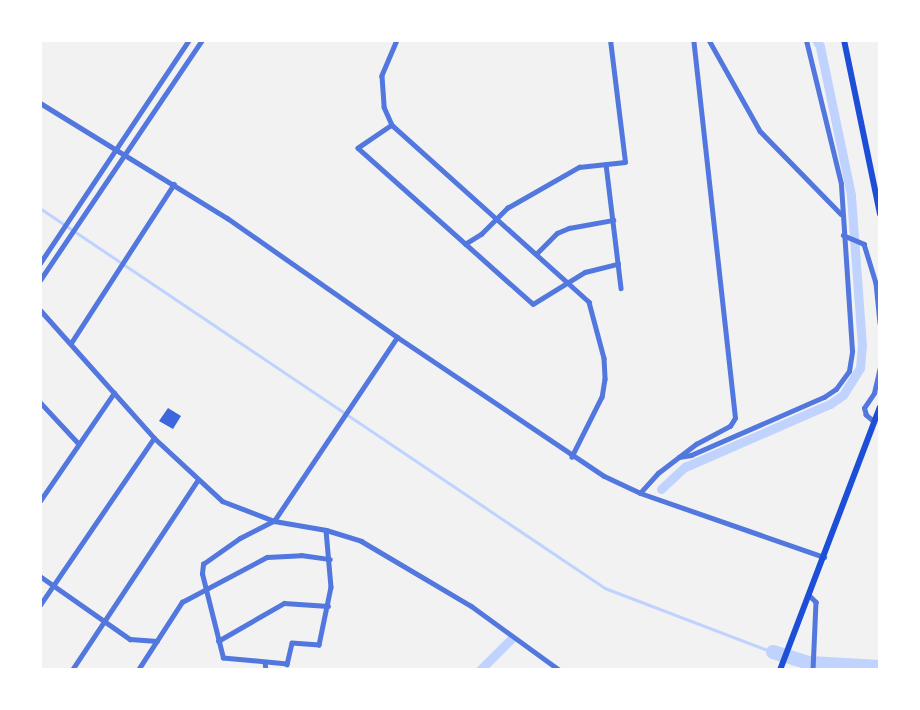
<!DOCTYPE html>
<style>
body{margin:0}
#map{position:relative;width:920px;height:710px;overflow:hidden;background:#f2f2f2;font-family:"Roboto Condensed",sans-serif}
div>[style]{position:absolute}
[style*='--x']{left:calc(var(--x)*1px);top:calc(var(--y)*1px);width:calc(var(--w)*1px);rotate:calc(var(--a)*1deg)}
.stream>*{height:2.5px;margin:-1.25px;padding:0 1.25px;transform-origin:1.25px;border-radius:1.25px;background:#bfd3fe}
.canal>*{height:9px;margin:-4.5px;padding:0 4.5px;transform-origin:4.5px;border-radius:4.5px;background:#bfd3fe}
.river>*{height:14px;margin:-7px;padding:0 7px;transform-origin:7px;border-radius:7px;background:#bfd3fe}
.building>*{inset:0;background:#3d67dc}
.minor>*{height:4.5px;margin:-2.25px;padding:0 2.25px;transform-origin:2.25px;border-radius:2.25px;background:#5277de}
.tertiary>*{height:5px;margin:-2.5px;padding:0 2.5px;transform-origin:2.5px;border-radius:2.5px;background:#5277de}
.secondary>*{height:6px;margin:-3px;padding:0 3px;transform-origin:3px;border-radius:3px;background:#1d4ed8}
span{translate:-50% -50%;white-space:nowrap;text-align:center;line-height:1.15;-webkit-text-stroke:7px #fff;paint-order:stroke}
.frame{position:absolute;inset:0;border:42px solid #fff;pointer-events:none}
</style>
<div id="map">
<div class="stream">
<i style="--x:40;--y:208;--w:681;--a:33.92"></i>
<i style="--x:605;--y:588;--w:180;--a:20.9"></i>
</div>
<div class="canal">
<i style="--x:661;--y:489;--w:33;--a:-43"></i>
<i style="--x:685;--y:467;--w:158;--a:-23.5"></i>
<i style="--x:830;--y:404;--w:16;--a:-35"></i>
<i style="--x:843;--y:395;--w:32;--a:-58"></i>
<i style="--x:860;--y:368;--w:22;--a:-85"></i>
<i style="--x:862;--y:346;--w:151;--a:-94.2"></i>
<i style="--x:851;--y:195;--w:152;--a:-101.8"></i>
<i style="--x:820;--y:46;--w:7;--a:-124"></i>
<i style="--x:480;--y:670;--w:44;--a:-45"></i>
</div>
<div class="river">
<i style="--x:773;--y:652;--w:39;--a:17"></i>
<i style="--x:810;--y:663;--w:70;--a:3.3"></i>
</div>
<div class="building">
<i style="clip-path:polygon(168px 408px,181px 416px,173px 429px,159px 421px)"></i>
</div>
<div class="minor">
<i style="--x:397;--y:40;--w:39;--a:113"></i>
<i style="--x:382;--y:76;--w:31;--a:86"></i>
<i style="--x:384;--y:107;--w:20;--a:66"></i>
<i style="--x:392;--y:125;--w:265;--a:41.9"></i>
<i style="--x:589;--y:302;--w:58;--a:75"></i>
<i style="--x:604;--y:358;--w:21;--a:87"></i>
<i style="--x:605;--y:379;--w:18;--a:99"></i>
<i style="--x:602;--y:397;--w:67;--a:116.6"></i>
<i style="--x:709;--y:40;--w:104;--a:60.7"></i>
<i style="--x:760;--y:131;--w:116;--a:45.7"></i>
<i style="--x:392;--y:125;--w:41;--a:145.9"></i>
<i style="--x:358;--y:148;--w:234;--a:41.7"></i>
<i style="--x:533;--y:304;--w:61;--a:-31.6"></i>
<i style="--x:585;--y:272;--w:34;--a:-14"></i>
<i style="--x:606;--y:164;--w:125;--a:83.1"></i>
<i style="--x:843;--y:235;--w:23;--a:23"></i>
<i style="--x:864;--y:244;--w:41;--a:72.9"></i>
<i style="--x:876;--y:283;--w:40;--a:84.3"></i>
<i style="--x:465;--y:244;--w:19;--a:-32"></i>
<i style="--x:481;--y:234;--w:37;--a:-45"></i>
<i style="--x:507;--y:208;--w:83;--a:-29.7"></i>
<i style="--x:579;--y:167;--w:46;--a:-6.2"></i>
<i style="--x:625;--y:162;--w:123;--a:-97"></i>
<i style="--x:537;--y:253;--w:28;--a:-45"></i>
<i style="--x:557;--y:233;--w:13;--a:-23"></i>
<i style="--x:569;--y:228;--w:45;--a:-10.3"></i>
<i style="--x:71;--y:343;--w:189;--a:-57.1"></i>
<i style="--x:40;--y:402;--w:57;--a:47.1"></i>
<i style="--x:874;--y:422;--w:11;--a:-139"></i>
<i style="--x:866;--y:415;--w:7;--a:-106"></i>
<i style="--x:864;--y:408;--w:18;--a:-56"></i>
<i style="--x:874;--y:393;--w:27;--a:-77"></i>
<i style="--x:679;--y:457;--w:12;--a:-9"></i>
<i style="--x:691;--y:455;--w:145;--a:-23.6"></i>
<i style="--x:824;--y:397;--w:14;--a:-34"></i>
<i style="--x:836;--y:389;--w:22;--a:-54"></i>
<i style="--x:849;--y:371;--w:20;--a:-81"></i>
<i style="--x:852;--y:351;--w:167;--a:-93.8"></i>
<i style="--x:841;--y:184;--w:148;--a:-103.7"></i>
<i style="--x:640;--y:493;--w:27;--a:-48"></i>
<i style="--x:658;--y:473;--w:48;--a:-37.3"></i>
<i style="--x:696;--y:444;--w:38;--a:-28"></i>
<i style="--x:730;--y:426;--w:9;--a:-58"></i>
<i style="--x:735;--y:418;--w:380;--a:-96.3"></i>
<i style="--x:40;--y:501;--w:131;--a:-55.6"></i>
<i style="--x:326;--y:530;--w:57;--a:85"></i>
<i style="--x:331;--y:587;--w:59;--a:101.7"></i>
<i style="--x:319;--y:645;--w:27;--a:-176"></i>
<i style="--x:292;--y:643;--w:22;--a:103"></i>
<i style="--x:287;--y:664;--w:64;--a:-174.6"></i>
<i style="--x:223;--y:658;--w:87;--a:-104"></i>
<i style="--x:202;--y:574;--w:10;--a:-84"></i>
<i style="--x:203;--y:564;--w:45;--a:-35.1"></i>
<i style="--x:240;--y:538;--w:38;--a:-27"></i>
<i style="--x:274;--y:521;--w:221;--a:-56.2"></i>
<i style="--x:40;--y:576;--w:110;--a:35"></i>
<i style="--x:130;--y:639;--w:27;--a:4"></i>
<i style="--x:809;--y:595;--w:10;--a:45"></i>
<i style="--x:816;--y:602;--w:68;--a:92.5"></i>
<i style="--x:40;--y:605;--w:202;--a:-55.7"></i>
<i style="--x:218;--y:641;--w:76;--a:-29.9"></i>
<i style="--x:284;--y:603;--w:44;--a:3.9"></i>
<i style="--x:265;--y:662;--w:8;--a:83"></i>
<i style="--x:72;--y:670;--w:227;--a:-56.5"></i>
<i style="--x:138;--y:670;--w:81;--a:-57.1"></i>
<i style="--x:182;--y:602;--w:96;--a:-27.9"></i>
<i style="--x:267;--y:557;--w:34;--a:-3"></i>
<i style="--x:301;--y:555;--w:29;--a:8"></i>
</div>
<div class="tertiary">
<i style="--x:40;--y:103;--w:220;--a:31.6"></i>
<i style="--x:227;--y:218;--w:208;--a:35"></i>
<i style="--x:397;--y:337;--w:249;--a:33.9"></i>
<i style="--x:604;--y:476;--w:40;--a:25"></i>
<i style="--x:640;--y:493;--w:195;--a:19.2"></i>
<i style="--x:40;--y:263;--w:268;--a:-56.3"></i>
<i style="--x:40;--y:280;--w:290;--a:-56"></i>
<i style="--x:40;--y:310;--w:171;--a:48.3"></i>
<i style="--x:154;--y:438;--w:93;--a:42.8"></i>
<i style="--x:222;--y:501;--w:56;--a:21"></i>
<i style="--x:274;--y:521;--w:53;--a:9.8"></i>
<i style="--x:326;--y:530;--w:37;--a:17"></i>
<i style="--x:361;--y:541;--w:128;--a:30.6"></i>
<i style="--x:471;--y:606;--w:109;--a:36"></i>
</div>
<div class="secondary">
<i style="--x:844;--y:40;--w:178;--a:78.3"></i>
<i style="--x:780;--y:670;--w:281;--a:-69.2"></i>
</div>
<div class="frame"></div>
</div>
